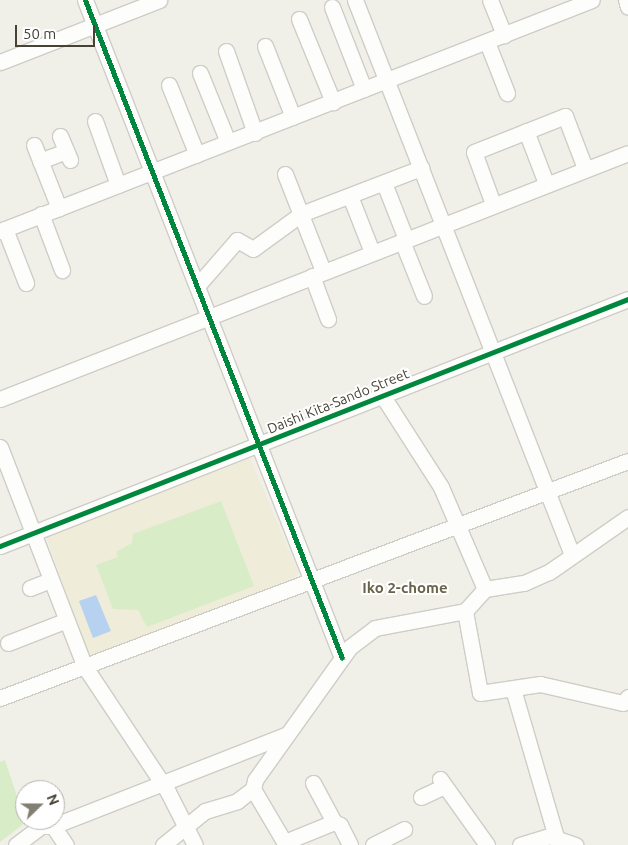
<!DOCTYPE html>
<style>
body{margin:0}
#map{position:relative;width:628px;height:845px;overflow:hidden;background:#f0efe8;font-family:Ubuntu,sans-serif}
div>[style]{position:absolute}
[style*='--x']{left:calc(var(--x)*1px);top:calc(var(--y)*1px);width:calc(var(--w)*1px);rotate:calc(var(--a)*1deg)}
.education>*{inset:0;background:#efecda}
.green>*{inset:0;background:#d8ecc7}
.water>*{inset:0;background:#b7d1f0}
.roads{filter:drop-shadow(1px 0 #cecdc6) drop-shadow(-1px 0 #cecdc6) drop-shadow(0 1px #cecdc6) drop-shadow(0 -1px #cecdc6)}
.minor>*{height:15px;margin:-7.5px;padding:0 7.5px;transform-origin:7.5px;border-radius:7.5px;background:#fdfdfc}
.cycleway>*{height:5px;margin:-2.5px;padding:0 2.5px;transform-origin:2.5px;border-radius:2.5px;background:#00873e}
span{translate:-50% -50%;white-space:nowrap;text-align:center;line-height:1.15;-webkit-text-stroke:4px #fff;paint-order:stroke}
.street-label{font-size:14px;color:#474234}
.neighbourhood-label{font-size:15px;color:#6a624b;font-weight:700}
.north{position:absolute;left:15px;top:780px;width:50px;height:50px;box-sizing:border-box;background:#fff;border:1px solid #b5b3ae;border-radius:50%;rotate:68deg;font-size:14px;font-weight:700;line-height:20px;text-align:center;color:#474234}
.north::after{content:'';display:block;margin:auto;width:18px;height:22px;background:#827f73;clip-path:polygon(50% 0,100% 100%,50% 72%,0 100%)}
.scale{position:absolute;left:15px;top:25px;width:80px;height:22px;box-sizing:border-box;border:2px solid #474234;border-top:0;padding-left:6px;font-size:15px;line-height:18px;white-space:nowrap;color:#474234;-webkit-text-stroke:4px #fff;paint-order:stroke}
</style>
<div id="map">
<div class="education">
<i style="clip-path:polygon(250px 458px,298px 572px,294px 580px,94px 655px,88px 652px,46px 537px)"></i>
</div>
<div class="green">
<i style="clip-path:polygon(221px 501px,254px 586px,147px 627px,138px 610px,113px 609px,96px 565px,118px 557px,116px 552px,132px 543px,133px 534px)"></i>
<i style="clip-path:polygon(5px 760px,25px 820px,29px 820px,0 842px,0 762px)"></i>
</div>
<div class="water">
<i style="clip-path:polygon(96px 595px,111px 631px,93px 638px,79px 601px)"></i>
</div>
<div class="roads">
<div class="minor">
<i style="--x:85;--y:0;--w:706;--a:68.67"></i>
<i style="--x:355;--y:0;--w:596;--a:68.64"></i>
<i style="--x:490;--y:0;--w:38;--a:68"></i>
<i style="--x:626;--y:0;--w:7;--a:74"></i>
<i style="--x:332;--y:7;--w:88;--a:68.7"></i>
<i style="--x:299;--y:19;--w:90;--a:67.7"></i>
<i style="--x:487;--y:42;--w:55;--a:68.6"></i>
<i style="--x:265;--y:46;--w:76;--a:68.5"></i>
<i style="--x:226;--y:51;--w:87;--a:70.5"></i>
<i style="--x:0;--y:62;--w:171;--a:-21.3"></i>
<i style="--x:200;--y:73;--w:74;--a:67.9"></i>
<i style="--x:169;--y:85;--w:75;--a:68.2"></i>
<i style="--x:95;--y:121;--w:68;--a:70.2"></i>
<i style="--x:526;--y:131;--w:56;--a:69"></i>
<i style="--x:60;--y:136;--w:26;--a:67"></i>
<i style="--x:34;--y:145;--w:68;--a:68.4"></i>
<i style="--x:40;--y:161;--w:28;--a:-21"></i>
<i style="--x:285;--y:174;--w:104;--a:68.6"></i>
<i style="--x:384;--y:183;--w:60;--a:68.6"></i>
<i style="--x:350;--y:196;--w:60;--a:68.6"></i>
<i style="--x:493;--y:204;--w:55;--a:-110.1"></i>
<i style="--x:474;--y:152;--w:98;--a:-21.6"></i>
<i style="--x:565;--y:116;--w:56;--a:69"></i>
<i style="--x:41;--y:214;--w:60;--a:69.4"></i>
<i style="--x:5;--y:229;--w:58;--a:68.7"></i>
<i style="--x:0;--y:231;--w:635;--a:-21.32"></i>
<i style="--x:402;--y:241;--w:59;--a:68.2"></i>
<i style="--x:312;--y:276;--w:46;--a:69.6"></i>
<i style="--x:197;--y:286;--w:61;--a:-49"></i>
<i style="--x:237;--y:240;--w:18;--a:29"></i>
<i style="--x:253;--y:249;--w:59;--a:-36.1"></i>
<i style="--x:301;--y:214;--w:129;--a:-21"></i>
<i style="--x:382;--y:395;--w:109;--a:57.3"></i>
<i style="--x:441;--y:487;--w:111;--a:66.7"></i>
<i style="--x:485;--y:589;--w:30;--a:132"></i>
<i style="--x:465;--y:611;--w:83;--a:79.6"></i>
<i style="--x:480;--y:693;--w:61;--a:-8.5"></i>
<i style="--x:540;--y:684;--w:85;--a:12.9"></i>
<i style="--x:623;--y:703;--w:8;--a:-50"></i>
<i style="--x:0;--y:399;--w:674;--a:-21.39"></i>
<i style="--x:0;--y:447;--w:236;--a:68.9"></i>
<i style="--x:85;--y:667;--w:150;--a:56.4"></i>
<i style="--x:168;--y:792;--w:59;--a:63"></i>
<i style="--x:0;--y:546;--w:675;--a:-21.47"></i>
<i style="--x:30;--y:588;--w:22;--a:-21"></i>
<i style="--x:485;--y:589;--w:39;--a:-9"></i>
<i style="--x:524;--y:583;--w:27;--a:-24"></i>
<i style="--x:549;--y:572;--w:96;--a:-34.8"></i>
<i style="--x:8;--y:643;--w:63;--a:-21.3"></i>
<i style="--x:513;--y:689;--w:154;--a:73.8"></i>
<i style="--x:0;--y:698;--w:671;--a:-20.68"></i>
<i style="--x:440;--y:779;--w:81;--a:54.5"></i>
<i style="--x:313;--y:783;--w:44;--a:61.7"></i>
<i style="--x:421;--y:797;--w:26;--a:-25"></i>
<i style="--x:53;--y:826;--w:23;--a:56"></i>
<i style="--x:285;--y:842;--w:53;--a:-22.2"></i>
<i style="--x:334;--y:822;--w:7;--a:27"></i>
<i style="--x:340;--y:825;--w:22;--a:63"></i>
<i style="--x:16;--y:845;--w:31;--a:-37"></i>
<i style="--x:41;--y:826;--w:12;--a:0"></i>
<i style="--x:53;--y:826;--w:249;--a:-21.4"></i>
<i style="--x:163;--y:845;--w:54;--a:-39"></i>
<i style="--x:205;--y:811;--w:34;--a:-17"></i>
<i style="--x:237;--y:801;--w:20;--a:-37"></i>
<i style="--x:286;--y:845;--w:65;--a:-120.5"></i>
<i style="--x:253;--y:789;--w:9;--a:-77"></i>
<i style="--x:255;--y:780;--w:163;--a:-54.5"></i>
<i style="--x:350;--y:647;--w:31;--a:-37"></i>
<i style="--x:375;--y:628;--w:92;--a:-10.7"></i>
<i style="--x:373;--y:845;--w:35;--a:-27"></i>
<i style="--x:520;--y:845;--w:30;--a:-17"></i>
<i style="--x:549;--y:836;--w:28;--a:19"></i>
</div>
</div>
<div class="cycleway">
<i style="--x:85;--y:0;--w:706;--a:68.67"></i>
<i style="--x:0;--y:546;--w:675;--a:-21.47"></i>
</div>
<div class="street-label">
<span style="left:338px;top:401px;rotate:-22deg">Daishi Kita-Sando Street</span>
</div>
<div class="neighbourhood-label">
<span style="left:405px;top:588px">Iko 2-chome</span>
</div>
<div class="north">N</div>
<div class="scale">50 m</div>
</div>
